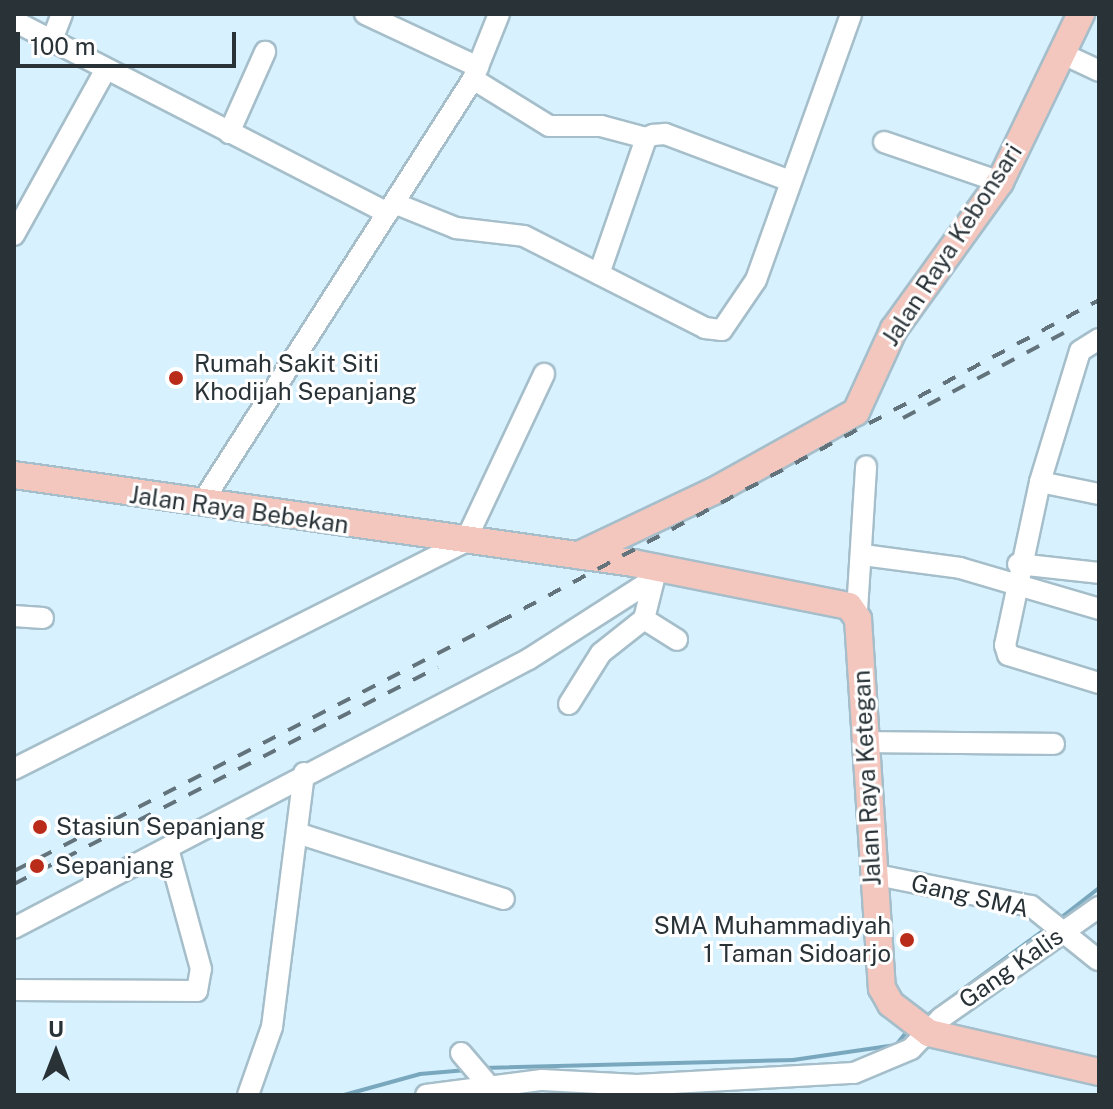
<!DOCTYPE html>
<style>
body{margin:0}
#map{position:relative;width:1113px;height:1109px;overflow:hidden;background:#d7f1fe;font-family:"Public Sans",sans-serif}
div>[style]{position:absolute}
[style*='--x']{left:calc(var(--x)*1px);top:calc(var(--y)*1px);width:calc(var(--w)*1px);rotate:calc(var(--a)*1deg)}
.stream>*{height:4px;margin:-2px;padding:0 2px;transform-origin:2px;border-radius:2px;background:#79a8be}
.roads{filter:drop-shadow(2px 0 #a5beca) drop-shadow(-2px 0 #a5beca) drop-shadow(0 2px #a5beca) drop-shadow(0 -2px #a5beca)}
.minor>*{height:20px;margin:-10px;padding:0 10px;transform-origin:10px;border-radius:10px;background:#fff}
.major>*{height:26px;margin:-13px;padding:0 13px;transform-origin:13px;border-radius:13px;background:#f3c6be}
.rail>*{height:4px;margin-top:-2px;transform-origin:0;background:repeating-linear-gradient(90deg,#63737b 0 14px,transparent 0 28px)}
.dots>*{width:22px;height:22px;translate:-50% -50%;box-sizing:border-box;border:4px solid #fff;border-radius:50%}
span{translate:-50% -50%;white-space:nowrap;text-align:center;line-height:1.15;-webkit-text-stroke:6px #fff;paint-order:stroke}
.street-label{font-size:24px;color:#283237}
.poi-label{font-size:24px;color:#283237}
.left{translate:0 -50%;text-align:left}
.right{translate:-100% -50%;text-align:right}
.frame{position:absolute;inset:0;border:16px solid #283237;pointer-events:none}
.north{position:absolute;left:16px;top:1013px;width:80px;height:80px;-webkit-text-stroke:6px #fff;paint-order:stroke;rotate:0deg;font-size:22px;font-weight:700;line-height:32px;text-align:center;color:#283237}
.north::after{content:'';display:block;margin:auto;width:28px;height:36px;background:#283237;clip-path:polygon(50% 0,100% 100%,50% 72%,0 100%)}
.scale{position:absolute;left:16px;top:32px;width:220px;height:36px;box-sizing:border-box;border:4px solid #283237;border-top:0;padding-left:10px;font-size:24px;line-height:28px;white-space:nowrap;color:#283237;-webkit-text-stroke:6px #fff;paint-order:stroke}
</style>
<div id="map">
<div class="stream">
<i style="--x:1058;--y:920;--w:52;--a:-38"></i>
<i style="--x:926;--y:1016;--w:151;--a:-36.1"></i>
<i style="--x:483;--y:1068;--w:310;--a:-1.5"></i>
<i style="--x:793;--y:1060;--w:104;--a:-8.3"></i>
<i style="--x:896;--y:1045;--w:21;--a:-51"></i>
<i style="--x:344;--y:1095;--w:79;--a:-15.4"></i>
<i style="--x:420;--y:1074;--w:47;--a:-4.9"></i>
</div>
<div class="roads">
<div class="minor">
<i style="--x:365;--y:14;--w:125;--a:25.1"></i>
<i style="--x:14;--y:21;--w:420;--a:27.2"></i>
<i style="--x:52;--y:40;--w:28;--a:-69"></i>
<i style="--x:1063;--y:54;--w:40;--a:25"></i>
<i style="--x:473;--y:79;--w:89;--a:31.7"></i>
<i style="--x:549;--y:126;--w:52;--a:0"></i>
<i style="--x:601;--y:126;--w:47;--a:14.9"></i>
<i style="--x:229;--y:133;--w:89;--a:-66"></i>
<i style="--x:884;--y:142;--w:123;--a:19"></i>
<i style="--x:394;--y:203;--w:67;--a:22"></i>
<i style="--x:456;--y:228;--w:68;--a:6.7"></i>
<i style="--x:524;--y:236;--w:203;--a:26.9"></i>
<i style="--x:705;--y:328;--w:17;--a:7"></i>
<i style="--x:722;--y:330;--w:60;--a:-55.8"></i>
<i style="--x:756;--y:280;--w:282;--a:-70.3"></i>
<i style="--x:14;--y:235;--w:188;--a:-61"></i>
<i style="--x:599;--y:274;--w:144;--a:-70.9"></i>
<i style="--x:646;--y:138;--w:8;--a:-23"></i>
<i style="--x:653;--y:135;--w:12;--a:-5"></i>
<i style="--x:665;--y:134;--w:134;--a:20.6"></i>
<i style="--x:1099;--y:339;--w:22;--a:148"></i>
<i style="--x:1080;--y:351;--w:137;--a:107"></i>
<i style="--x:1040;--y:482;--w:167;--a:102.1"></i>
<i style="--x:1005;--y:645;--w:10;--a:73"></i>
<i style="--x:1008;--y:655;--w:95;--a:17.1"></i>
<i style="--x:1040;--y:482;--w:60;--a:11.5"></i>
<i style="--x:201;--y:504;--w:505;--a:-57.38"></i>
<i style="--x:473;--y:79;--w:70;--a:-68.2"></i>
<i style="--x:863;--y:555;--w:98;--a:7.6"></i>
<i style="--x:960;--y:568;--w:145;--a:16.4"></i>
<i style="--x:1018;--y:564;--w:81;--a:6.3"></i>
<i style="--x:655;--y:575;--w:45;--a:104"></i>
<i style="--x:644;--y:619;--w:39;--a:32"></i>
<i style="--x:857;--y:611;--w:145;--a:-86.4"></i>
<i style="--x:14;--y:616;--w:29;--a:4"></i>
<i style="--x:569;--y:704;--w:60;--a:-57.9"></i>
<i style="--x:601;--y:653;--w:55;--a:-38.3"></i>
<i style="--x:867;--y:742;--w:187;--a:0.6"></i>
<i style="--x:14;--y:769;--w:505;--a:-26.72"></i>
<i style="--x:465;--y:542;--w:186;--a:-64.8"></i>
<i style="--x:297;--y:833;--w:217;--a:17.7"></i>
<i style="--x:872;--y:874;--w:162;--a:11.4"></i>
<i style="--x:1031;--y:906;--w:86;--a:38.9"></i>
<i style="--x:14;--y:928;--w:581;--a:-27.58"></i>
<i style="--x:529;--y:659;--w:146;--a:-32.7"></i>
<i style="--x:14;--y:990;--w:183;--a:0.3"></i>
<i style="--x:197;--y:991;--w:22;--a:-80"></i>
<i style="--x:201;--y:969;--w:125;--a:-105.3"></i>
<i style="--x:461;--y:1053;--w:45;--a:49.5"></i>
<i style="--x:248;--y:1095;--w:72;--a:-70.6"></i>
<i style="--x:272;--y:1027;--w:256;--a:-82.8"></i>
<i style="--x:426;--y:1095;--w:117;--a:-7.4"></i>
<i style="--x:542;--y:1080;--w:95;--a:3"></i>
<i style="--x:637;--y:1085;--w:217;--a:-3.2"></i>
<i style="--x:854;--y:1073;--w:62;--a:-22.8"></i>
<i style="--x:911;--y:1049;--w:43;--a:-45.9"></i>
<i style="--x:941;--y:1018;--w:193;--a:-35.1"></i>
</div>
<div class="major">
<i style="--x:14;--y:475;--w:625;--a:8.09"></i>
<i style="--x:633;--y:563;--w:220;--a:11.3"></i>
<i style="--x:849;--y:606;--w:16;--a:55"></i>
<i style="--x:858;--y:619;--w:370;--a:86.3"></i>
<i style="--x:882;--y:988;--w:18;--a:61"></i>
<i style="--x:891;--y:1004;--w:48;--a:37.3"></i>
<i style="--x:929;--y:1033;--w:174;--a:12.9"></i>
<i style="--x:579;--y:555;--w:149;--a:-25.4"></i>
<i style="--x:714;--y:491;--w:162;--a:-29.1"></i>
<i style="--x:856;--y:412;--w:91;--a:-65.4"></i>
<i style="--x:894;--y:329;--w:181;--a:-54.2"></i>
<i style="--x:1000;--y:182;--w:187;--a:-64.3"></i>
</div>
</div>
<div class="rail">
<i style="--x:903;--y:418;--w:195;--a:-27.9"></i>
<i style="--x:14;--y:871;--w:545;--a:-27.18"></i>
<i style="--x:499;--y:622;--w:681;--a:-28.22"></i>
<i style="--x:14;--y:884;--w:476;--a:-27.1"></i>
</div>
<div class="dots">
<i style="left:176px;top:378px;background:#b92c1a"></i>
<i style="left:40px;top:827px;background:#b92c1a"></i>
<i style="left:37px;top:866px;background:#b92c1a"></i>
<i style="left:907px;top:940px;background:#b92c1a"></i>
</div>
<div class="street-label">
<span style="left:952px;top:245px;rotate:-57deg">Jalan Raya Kebonsari</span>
<span style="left:239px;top:510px;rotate:8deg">Jalan Raya Bebekan</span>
<span style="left:867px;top:778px;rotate:-93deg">Jalan Raya Ketegan</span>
<span style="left:970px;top:896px;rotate:13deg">Gang SMA</span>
<span style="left:1011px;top:968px;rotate:-35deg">Gang Kalis</span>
</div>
<div class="poi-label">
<span class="left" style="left:194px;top:378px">Rumah Sakit Siti<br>Khodijah Sepanjang</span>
<span class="left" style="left:56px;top:827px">Stasiun Sepanjang</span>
<span class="left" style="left:55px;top:866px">Sepanjang</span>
<span class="right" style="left:891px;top:940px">SMA Muhammadiyah<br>1 Taman Sidoarjo</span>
</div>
<div class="frame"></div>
<div class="north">U</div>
<div class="scale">100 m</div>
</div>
